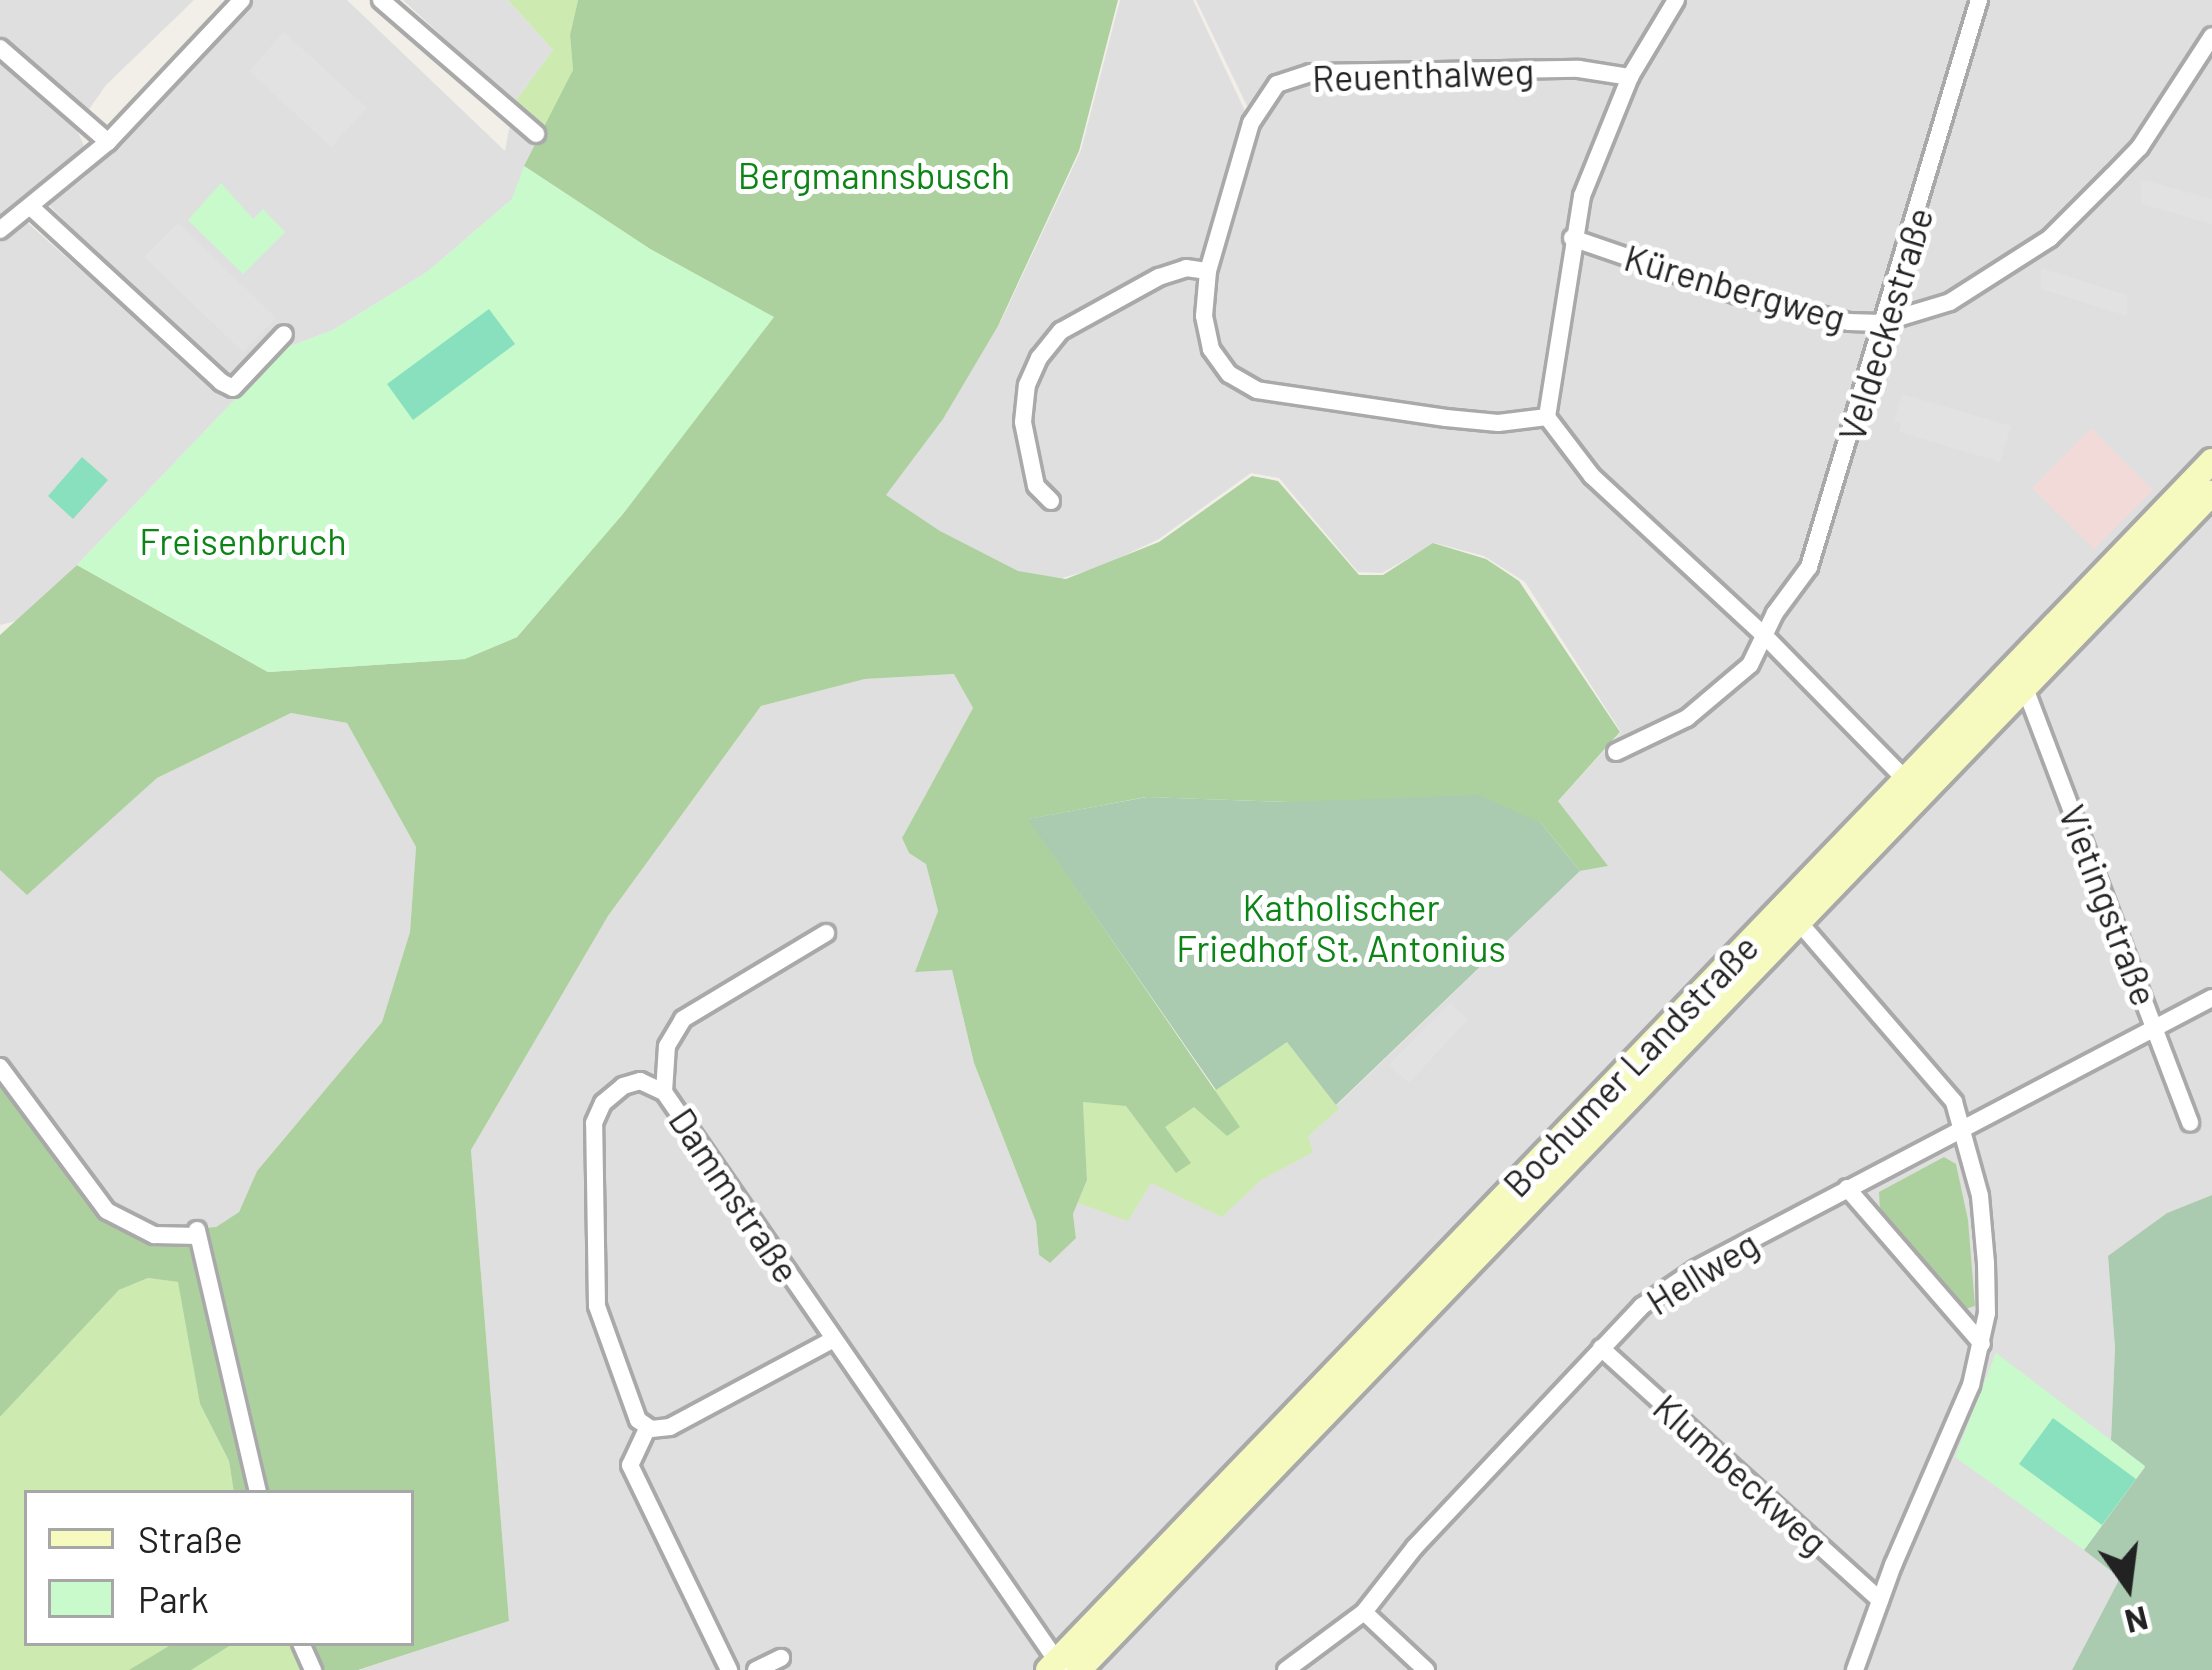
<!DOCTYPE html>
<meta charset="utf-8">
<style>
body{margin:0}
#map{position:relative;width:2212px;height:1670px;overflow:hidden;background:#f2efe9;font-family:Barlow,sans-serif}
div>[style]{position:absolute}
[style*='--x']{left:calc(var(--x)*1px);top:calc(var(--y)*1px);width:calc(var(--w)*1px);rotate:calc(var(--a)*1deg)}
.residential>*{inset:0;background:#e0dfdf}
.commercial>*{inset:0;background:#f2dad9}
.grass>*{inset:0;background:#cdebb0}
.forest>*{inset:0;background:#add19e}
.cemetery>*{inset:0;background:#aacbaf}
.park>*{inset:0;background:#c8facc}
.pitch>*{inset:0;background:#88e0be}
.parking>*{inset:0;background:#e2e2e2}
.roads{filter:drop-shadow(3px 0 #a9a9a9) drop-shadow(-3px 0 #a9a9a9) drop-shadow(0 3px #a9a9a9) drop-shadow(0 -3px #a9a9a9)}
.street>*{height:16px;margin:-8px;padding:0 8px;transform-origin:8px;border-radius:8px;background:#fff}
.secondary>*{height:24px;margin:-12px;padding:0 12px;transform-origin:12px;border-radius:12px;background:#f7fabf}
span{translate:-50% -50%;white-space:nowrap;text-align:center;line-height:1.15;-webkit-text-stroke:10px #fff;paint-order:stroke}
.street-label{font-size:36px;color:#222}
.park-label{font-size:36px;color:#0c8416}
.legend{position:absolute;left:24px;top:1490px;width:390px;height:156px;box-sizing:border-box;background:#fff;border:3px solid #a7a7a7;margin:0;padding:15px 21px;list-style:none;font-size:36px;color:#222}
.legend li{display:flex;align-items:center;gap:24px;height:60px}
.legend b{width:60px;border:3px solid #a7a7a7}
.north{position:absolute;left:2068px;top:1526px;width:120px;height:120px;-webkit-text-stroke:9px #fff;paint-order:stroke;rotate:166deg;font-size:33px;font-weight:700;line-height:48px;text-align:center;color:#222}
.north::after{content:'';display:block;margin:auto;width:42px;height:54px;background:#222;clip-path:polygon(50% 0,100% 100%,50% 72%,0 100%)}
</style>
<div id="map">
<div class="residential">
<i style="clip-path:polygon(0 0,194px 0,106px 85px,76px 128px,84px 146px,13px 210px,214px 388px,237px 396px,49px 205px,85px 177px,253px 0,347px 0,505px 151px,514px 103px,403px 0,508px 0,553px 50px,514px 103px,543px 136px,512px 199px,427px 272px,333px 330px,283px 349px,77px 565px,16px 621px,0 625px)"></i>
<i style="clip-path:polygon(1120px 0,1193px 0,1245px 111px,1211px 264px,1225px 229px,1249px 111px,1278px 85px,1310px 74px,1579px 71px,1626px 79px,1579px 196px,1545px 414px,1497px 420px,1446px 416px,1256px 388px,1231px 372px,1213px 348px,1206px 315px,1209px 269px,1203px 315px,1209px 350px,1227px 375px,1255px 392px,1496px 425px,1546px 418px,1592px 479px,1761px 636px,1748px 663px,1686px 716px,1643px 742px,1691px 720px,1751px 667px,1765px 639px,1803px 681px,1768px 634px,1812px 567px,1883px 324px,1951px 304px,2052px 238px,2142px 148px,2212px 38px,2212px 1195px,2167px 1213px,2108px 1257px,2115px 1348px,2111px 1439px,2145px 1466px,2084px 1549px,2120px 1578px,2072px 1670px,359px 1670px,509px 1621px,471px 1150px,608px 916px,761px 706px,865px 679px,955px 674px,973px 708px,902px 838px,909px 853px,926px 863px,938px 911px,916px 971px,952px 970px,974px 1063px,1036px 1222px,1039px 1255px,1050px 1263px,1076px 1237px,1073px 1214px,1087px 1180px,1083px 1102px,1126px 1105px,1176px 1172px,1190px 1163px,1164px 1128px,1194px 1107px,1227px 1136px,1240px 1126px,1216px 1090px,1287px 1041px,1337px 1105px,1580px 871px,1607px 866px,1558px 801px,1621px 732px,1525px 582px,1484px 556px,1435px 543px,1382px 573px,1358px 572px,1279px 478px,1251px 473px,1159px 539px,1098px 568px,1062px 578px,1016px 573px,939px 534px,884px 496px,943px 417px,1002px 319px,1081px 150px)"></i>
<i style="clip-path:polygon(1196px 0,2212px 0,2212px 34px,2138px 146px,2052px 234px,1949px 300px,1879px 320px,1793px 308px,1574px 237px,1628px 74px,1276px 81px,1247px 106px)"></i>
<i style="clip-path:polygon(1573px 239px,1654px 269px,1878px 324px,1808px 565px,1763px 632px,1597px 476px,1550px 415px)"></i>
<i style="clip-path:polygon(291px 713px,347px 723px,416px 847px,410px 932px,382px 1022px,257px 1171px,239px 1212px,216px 1227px,177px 1230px,127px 1216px,111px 1203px,0 1055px,0 870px,27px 894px,157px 778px)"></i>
</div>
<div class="commercial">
<i style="clip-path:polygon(2091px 428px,2153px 490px,2094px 549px,2032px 488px)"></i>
</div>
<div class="grass">
<i style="clip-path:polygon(508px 0,578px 0,570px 35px,573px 70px,543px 136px,514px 103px,553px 50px)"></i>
<i style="clip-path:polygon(1287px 1041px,1339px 1109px,1308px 1136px,1313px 1152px,1261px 1180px,1222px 1217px,1151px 1183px,1128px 1221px,1078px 1203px,1087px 1180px,1083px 1102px,1126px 1105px,1148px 1136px)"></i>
<i style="clip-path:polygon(148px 1278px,179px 1282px,200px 1404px,229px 1461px,234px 1493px,27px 1493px,27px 1643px,291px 1643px,305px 1670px,0 1670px,0 1417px,119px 1290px)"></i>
</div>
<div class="forest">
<i style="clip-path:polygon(578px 0,1118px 0,1079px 151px,998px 326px,943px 419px,886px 495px,940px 531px,1018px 571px,1066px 579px,1159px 542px,1252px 476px,1278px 481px,1359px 575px,1383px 575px,1433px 543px,1486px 559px,1519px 581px,1620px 732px,1558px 801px,1608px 866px,1580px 871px,1541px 823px,1288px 802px,1146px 797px,1029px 819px,1240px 1127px,1227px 1136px,1194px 1107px,1165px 1127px,1191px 1163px,1176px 1173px,1126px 1106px,1083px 1102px,1087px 1180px,1073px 1214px,1076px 1238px,1050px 1263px,1039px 1255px,1036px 1222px,974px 1063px,952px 970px,915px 972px,938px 911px,926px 864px,909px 853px,902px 838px,973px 708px,954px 674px,865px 679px,761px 706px,608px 916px,471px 1150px,509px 1621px,358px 1670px,305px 1670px,291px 1643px,411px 1643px,411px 1493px,234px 1493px,229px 1461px,200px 1404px,178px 1282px,148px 1278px,119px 1290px,0 1417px,0 1055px,111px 1203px,127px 1216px,177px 1230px,216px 1227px,239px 1212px,257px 1171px,382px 1022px,410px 932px,416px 847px,347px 723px,291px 713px,157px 778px,27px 895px,0 870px,0 635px,77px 565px,268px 672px,464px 659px,517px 637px,623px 513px,773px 317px,650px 249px,524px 166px,573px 70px,570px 35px)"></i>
<i style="clip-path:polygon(1944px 1157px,1956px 1164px,1968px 1220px,1975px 1306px,1962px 1310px,1880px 1211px,1879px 1192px)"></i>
<i style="clip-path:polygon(174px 1643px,234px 1643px,191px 1670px,129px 1670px)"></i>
</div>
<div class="cemetery">
<i style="clip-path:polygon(1479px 795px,1541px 823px,1580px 871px,1336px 1105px,1287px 1042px,1216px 1090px,1028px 819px,1147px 797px,1288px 802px)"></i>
<i style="clip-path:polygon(2212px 1195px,2212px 1670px,2072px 1670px,2120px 1578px,2084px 1550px,2145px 1467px,2111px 1440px,2115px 1348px,2108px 1256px,2167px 1213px)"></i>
</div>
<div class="park">
<i style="clip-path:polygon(524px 166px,650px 249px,774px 317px,623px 514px,517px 637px,465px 659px,268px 672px,77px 565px,283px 349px,333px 330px,427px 272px,512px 199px)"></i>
<i style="clip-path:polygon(221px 183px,253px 219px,263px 209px,285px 232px,243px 274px,188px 220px)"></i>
<i style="clip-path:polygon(1996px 1353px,2145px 1466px,2084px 1550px,1955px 1457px)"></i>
</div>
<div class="pitch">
<i style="clip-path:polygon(489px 309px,515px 344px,413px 420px,387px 384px)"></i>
<i style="clip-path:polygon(82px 457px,108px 480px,73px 519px,48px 496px)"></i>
<i style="clip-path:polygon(2053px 1418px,2136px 1479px,2102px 1525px,2019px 1464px)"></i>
</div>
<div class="parking">
<i style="clip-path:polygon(284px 32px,367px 108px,331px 147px,249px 71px)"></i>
<i style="clip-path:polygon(2140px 179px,2212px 199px,2212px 224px,2142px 204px)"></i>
<i style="clip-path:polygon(178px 223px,276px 318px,243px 352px,144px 257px)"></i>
<i style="clip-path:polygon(2041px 268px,2127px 295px,2127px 316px,2041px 289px)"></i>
<i style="clip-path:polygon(1902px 394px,2011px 426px,2000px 462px,1899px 432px,1901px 423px,1894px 421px)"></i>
<i style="clip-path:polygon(1450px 1003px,1468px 1019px,1409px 1083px,1389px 1065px)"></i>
</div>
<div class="roads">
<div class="street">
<i style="--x:381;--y:0;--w:205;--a:40.8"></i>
<i style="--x:1676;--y:0;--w:90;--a:120.9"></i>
<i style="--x:1630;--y:77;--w:128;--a:112"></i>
<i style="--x:1582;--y:196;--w:224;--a:99"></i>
<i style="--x:1547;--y:417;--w:74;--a:52.7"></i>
<i style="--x:1592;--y:476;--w:234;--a:42.8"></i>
<i style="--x:1764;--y:635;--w:202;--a:45.6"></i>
<i style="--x:0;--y:48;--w:143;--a:41"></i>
<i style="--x:32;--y:208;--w:257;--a:42.6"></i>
<i style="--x:221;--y:382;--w:13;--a:27"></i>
<i style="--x:233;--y:388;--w:74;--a:-46.6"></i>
<i style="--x:0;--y:230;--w:139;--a:-39.2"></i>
<i style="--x:108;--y:142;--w:195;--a:-46.7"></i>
<i style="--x:1572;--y:238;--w:176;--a:19"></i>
<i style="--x:1738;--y:295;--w:114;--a:13.7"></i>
<i style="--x:1849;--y:322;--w:32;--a:2"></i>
<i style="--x:1881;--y:323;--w:72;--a:-16.9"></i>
<i style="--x:1950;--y:302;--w:119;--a:-32.6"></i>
<i style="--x:2050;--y:238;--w:88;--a:-45"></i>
<i style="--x:2112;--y:176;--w:40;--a:-46"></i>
<i style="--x:2140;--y:147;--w:132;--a:-57"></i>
<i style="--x:1547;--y:417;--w:49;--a:173"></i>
<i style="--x:1498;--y:423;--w:52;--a:-174.5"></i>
<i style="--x:1446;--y:418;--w:191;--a:-171.6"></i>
<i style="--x:1257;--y:390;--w:32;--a:-150"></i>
<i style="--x:1229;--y:374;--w:31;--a:-126"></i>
<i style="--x:1211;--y:349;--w:34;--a:-102"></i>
<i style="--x:1204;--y:316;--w:45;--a:-84.9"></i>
<i style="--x:1208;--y:271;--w:154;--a:-73.8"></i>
<i style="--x:1251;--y:123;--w:47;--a:-56.3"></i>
<i style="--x:1277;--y:84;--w:35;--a:-18"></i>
<i style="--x:1310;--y:73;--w:269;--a:-0.9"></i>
<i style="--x:1579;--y:69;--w:52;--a:8.9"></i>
<i style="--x:1051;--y:501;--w:21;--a:-135"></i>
<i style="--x:1036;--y:486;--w:65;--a:-101.5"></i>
<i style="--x:1023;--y:422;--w:37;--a:-84"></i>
<i style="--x:1027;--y:385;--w:30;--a:-66"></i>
<i style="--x:1039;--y:358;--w:35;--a:-51"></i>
<i style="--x:1061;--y:331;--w:112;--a:-28.9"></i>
<i style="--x:1159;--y:277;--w:28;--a:-18"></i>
<i style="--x:1186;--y:268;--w:22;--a:8"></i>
<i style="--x:2025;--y:688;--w:465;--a:69.2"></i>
<i style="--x:1616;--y:752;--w:79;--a:-25.6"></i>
<i style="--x:1687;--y:718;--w:82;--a:-40.1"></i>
<i style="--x:1750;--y:665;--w:58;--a:-64.3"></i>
<i style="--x:1775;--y:613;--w:57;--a:-53.5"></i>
<i style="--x:1809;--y:567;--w:592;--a:-73.31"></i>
<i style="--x:1792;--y:914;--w:248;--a:49.2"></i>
<i style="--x:1954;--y:1102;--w:98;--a:74.5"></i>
<i style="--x:1980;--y:1196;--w:67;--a:84.9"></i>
<i style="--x:1986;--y:1263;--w:50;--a:88.9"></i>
<i style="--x:1987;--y:1313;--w:74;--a:102.5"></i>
<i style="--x:1971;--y:1385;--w:196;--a:113.4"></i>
<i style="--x:1893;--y:1565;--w:112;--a:109.9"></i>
<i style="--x:0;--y:1067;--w:179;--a:53.4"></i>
<i style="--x:107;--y:1211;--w:53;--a:27.1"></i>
<i style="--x:154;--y:1235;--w:44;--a:1.3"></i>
<i style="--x:664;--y:1092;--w:46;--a:-86.3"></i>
<i style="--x:667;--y:1046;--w:31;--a:-59"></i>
<i style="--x:683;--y:1019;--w:167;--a:-31"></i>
<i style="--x:1847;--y:1188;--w:206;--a:49.1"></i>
<i style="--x:197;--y:1230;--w:270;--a:76.9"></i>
<i style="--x:834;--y:1339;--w:186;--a:151.8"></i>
<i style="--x:670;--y:1427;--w:19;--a:174"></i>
<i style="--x:651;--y:1429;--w:16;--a:-145"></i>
<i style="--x:638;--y:1420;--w:121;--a:-109.8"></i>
<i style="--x:597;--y:1306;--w:183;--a:-90.9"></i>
<i style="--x:594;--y:1123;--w:22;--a:-66"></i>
<i style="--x:603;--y:1103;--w:26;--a:-40"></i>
<i style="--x:623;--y:1086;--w:18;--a:-16"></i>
<i style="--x:640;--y:1081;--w:26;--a:25"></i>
<i style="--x:664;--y:1092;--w:699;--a:55.38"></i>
<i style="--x:1601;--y:1348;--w:376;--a:42.1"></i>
<i style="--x:647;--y:1429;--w:40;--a:115"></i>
<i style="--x:630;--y:1465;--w:228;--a:64.2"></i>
<i style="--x:1364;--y:1612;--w:85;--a:43.1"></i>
<i style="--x:301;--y:1643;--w:30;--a:66"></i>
<i style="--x:756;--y:1670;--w:28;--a:-26"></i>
<i style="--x:1286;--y:1670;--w:97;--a:-36.6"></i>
<i style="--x:1364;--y:1612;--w:83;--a:-51.9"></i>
<i style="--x:1415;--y:1547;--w:331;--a:-46.7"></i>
<i style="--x:1642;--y:1306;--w:65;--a:-34.4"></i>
<i style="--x:1696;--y:1269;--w:583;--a:-27.71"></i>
</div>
<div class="secondary">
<i style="--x:1048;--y:1670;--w:1678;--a:-46.09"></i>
<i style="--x:1079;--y:1670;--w:1634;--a:-46.09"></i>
</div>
</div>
<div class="street-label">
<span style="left:1423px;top:74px;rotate:-2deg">Reuenthalweg</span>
<span style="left:1735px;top:287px;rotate:16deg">Kürenbergweg</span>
<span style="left:1885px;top:324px;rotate:-73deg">Veldeckestraße</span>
<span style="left:2109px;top:905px;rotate:69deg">Vietingstraße</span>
<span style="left:1630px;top:1065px;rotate:-46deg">Bochumer Landstraße</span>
<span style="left:735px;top:1195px;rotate:56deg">Dammstraße</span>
<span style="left:1702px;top:1272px;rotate:-32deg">Hellweg</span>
<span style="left:1741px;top:1474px;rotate:42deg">Klumbeckweg</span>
</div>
<div class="park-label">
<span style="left:874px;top:175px">Bergmannsbusch</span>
<span style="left:243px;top:541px">Freisenbruch</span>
<span style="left:1341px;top:927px">Katholischer<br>Friedhof St. Antonius</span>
</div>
<ul class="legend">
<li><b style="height:15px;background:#f7fabf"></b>Straße</li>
<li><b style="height:33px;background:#c8facc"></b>Park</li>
</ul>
<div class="north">N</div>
</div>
